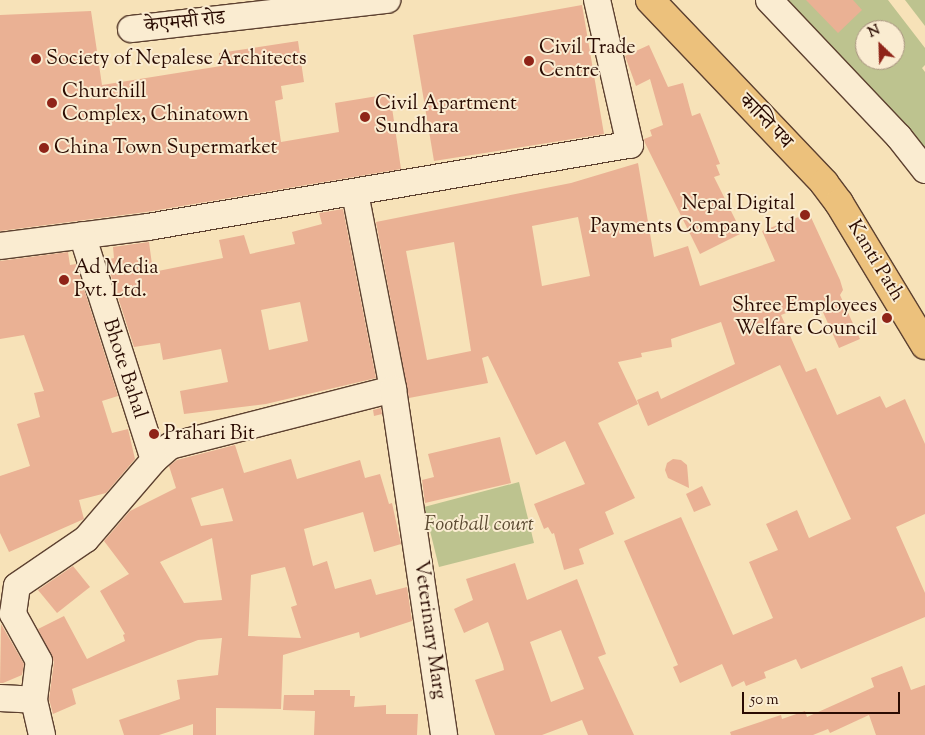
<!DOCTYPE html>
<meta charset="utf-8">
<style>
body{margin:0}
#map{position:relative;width:925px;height:735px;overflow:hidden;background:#f7e2b8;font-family:"Sorts Mill Goudy","Noto Serif Devanagari",serif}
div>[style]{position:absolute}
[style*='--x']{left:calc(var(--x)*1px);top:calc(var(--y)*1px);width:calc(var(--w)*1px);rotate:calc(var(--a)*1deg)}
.green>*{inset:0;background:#bdc38f}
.building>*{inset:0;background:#eab194}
.roads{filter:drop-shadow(1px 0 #5d4130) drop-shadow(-1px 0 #5d4130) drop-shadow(0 1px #5d4130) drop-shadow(0 -1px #5d4130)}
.minor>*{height:26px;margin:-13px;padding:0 13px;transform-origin:13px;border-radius:13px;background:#faecd1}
.major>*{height:28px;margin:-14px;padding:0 14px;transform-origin:14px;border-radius:14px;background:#ecc17c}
.dots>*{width:14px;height:14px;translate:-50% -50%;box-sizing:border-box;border:2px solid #faecd1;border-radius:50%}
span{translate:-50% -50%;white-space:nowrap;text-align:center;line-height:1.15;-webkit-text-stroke:4px #faecd1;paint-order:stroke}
.street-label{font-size:20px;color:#2a0b02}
.poi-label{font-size:20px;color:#2a0b02}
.left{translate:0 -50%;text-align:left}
.right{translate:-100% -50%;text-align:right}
.park-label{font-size:20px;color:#5d4b33;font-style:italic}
.north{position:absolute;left:855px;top:20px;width:50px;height:50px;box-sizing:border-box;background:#faecd1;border:1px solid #a7927e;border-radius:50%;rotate:336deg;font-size:14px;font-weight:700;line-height:20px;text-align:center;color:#2a0b02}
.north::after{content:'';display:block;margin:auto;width:18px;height:22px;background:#8f2418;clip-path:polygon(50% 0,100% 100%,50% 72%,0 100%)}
.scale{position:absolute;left:742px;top:692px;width:158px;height:22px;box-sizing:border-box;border:2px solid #2a0b02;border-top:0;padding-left:6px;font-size:15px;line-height:18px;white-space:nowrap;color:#2a0b02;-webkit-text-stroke:4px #faecd1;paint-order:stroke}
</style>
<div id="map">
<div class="green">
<i style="clip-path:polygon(evenodd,783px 0,888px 0,925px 48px,925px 65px,922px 68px,925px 72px,925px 156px,783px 0,865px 30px,895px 30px,895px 60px,865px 60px,865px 30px)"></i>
<i style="clip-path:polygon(905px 0,925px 0,925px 26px)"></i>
<i style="clip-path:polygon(519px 482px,534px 543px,439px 567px,424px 507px)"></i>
</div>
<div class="building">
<i style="clip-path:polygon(806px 0,853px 0,862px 10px,838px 33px)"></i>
<i style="clip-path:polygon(582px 5px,604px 134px,434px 161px,413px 35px)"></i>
<i style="clip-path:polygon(91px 11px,102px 85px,221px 66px,219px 53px,298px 41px,304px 82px,281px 86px,283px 99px,275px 101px,281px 142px,339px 132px,335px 103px,390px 94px,401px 169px,146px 212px,0 231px,0 15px)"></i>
<i style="clip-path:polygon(649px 45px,668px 87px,683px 83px,692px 116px,700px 113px,720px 164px,716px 165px,720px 175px,714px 177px,742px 233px,700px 254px,645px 143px,644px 139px,652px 136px,650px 130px,663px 125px,650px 79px,636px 86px,625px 56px)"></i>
<i style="clip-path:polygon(evenodd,638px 163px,654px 257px,688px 246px,700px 286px,775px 261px,762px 231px,809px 213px,840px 280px,843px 290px,840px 295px,860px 339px,839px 348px,818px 301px,781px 315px,806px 372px,816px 368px,837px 415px,880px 396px,886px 408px,905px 399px,925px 444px,925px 514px,896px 527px,925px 593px,925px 617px,801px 669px,796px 659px,764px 672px,766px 678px,746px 686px,744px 681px,732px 687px,722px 664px,680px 683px,673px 667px,678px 665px,624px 541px,681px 517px,733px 635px,773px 618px,749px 562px,778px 550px,766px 524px,797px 510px,809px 538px,851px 519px,780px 365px,648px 426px,637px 400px,658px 391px,661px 399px,735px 364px,721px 322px,671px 339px,672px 347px,641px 353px,642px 357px,618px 362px,638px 404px,598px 423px,635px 498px,605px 512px,614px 534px,579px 549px,584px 564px,564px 570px,554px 533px,552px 534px,548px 527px,544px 529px,534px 504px,585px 484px,565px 441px,536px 455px,488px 356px,482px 358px,488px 383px,409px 398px,376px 222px,571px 183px,638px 163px,578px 217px,590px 276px,542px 286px,532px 226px,578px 217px,638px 163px,454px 242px,471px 351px,427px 360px,406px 251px,454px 242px)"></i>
<i style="clip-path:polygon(evenodd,343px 209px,376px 378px,266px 404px,184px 414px,180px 391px,228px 382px,221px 349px,163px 360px,160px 343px,134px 347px,106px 260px,114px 258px,113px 247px,149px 242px,153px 272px,223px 258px,219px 240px,244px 235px,250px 254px,295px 244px,292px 232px,322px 224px,319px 213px,343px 209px,300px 302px,308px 341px,269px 350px,261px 310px,300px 302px)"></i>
<i style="clip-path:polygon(68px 252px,70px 265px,76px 264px,118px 396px,102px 401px,112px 433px,128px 429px,135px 459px,106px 493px,79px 500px,84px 519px,9px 552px,0 533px,0 476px,30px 466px,17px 424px,40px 417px,34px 393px,44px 391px,24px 335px,0 339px,0 261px)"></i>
<i style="clip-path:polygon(381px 408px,382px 414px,374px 416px,373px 410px)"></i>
<i style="clip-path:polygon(500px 437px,511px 483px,425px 503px,422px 480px,434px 477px,428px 454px)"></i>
<i style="clip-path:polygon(evenodd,235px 445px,244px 473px,291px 459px,297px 479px,360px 460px,365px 478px,380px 474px,389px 504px,392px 503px,401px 544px,374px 552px,363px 512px,304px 529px,313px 566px,327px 561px,335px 589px,371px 579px,376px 595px,407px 587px,412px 621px,360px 638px,359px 632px,283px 655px,281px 709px,216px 708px,216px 735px,193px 735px,193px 724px,159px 735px,124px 735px,119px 720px,180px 699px,177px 680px,218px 675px,222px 638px,198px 640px,72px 689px,76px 704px,53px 714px,49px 699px,54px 662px,38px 629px,64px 616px,87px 659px,125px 641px,123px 635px,125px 634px,100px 591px,129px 574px,104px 541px,130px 511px,176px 488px,169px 466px,177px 460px,235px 445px,223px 488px,233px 521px,201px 526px,191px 498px,223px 488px,235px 445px,212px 538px,222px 600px,184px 603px,160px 562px,212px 538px,235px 445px,285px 567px,297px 605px,291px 607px,301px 638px,248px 636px,251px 575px,285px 567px)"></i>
<i style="clip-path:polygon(673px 459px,681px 460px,687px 465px,689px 488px,668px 478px,665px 470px,667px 463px)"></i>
<i style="clip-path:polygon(702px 486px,711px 505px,694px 512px,686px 494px)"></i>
<i style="clip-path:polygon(evenodd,515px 563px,527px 600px,577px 579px,606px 654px,598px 657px,634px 735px,588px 735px,582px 720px,542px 735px,495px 735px,475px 680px,504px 670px,503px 665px,488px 622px,464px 633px,454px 609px,473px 600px,466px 579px,515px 563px,561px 630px,584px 689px,551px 702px,530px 642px,561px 630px)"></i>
<i style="clip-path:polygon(73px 566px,90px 587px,57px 613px,38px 590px)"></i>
<i style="clip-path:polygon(1px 624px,24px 664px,22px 675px,3px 683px,0 683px)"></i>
<i style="clip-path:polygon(902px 666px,911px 690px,925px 685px,925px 735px,876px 735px,869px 715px,830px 733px,828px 729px,813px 735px,731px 735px,730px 732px,781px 715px,782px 719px,805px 711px,807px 717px,874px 687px,871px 678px)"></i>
<i style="clip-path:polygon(314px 690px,350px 690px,350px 696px,355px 696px,354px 707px,386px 705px,386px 714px,418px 714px,417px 735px,314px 735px,315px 711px,283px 710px,284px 695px,314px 695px)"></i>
</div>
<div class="roads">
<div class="minor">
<i style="--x:769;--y:0;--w:189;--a:46.5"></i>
<i style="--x:899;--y:137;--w:42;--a:51.8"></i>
<i style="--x:131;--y:29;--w:258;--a:-6.5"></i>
<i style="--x:355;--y:193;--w:200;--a:79"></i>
<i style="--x:0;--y:246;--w:149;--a:-7.3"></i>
<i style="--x:148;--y:227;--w:489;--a:-9.7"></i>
<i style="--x:630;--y:145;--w:149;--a:-102.8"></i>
<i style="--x:154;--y:460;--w:21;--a:-41"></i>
<i style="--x:170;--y:446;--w:230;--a:-14.3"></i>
<i style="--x:393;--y:389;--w:350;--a:81.6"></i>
<i style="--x:0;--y:698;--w:34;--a:3"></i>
<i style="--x:42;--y:735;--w:36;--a:-103"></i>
<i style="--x:34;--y:700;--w:39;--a:-83"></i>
<i style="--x:39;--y:661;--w:54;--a:-119"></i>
<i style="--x:13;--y:614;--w:28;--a:-82"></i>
<i style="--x:17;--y:586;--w:83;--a:-34.3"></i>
<i style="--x:86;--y:539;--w:104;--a:-49.3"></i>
<i style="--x:154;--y:460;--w:236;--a:-107.7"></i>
</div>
<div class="major">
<i style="--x:650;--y:0;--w:253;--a:46.4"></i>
<i style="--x:824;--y:183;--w:25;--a:53"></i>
<i style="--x:839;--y:203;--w:166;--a:58.8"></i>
</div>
</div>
<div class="dots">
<i style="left:36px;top:59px;background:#8f2418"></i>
<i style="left:529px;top:61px;background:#8f2418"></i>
<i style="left:52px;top:103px;background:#8f2418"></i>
<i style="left:365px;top:117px;background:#8f2418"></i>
<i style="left:44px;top:148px;background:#8f2418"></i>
<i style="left:805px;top:215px;background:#8f2418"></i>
<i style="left:64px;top:280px;background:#8f2418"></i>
<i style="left:887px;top:318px;background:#8f2418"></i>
<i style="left:154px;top:434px;background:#8f2418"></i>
</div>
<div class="street-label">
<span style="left:185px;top:23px;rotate:-6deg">केएमसी रोड</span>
<span style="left:765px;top:122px;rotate:46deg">कान्ति पथ</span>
<span style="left:875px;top:261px;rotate:59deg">Kanti Path</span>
<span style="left:124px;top:369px;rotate:72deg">Bhote Bahal</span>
<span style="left:429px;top:630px;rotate:82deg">Veterinary Marg</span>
</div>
<div class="poi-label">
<span class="left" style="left:539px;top:60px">Civil Trade<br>Centre</span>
<span class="left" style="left:46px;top:59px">Society of Nepalese Architects</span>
<span class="left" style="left:62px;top:104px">Churchill<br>Complex, Chinatown</span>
<span class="left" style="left:375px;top:116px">Civil Apartment<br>Sundhara</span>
<span class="left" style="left:54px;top:148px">China Town Supermarket</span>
<span class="right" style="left:795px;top:216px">Nepal Digital<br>Payments Company Ltd</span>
<span class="left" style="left:74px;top:280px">Ad Media<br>Pvt. Ltd.</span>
<span class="right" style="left:877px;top:318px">Shree Employees<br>Welfare Council</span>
<span class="left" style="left:164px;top:434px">Prahari Bit</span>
</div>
<div class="park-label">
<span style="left:479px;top:525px">Football court</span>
</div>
<div class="north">N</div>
<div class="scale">50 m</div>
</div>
